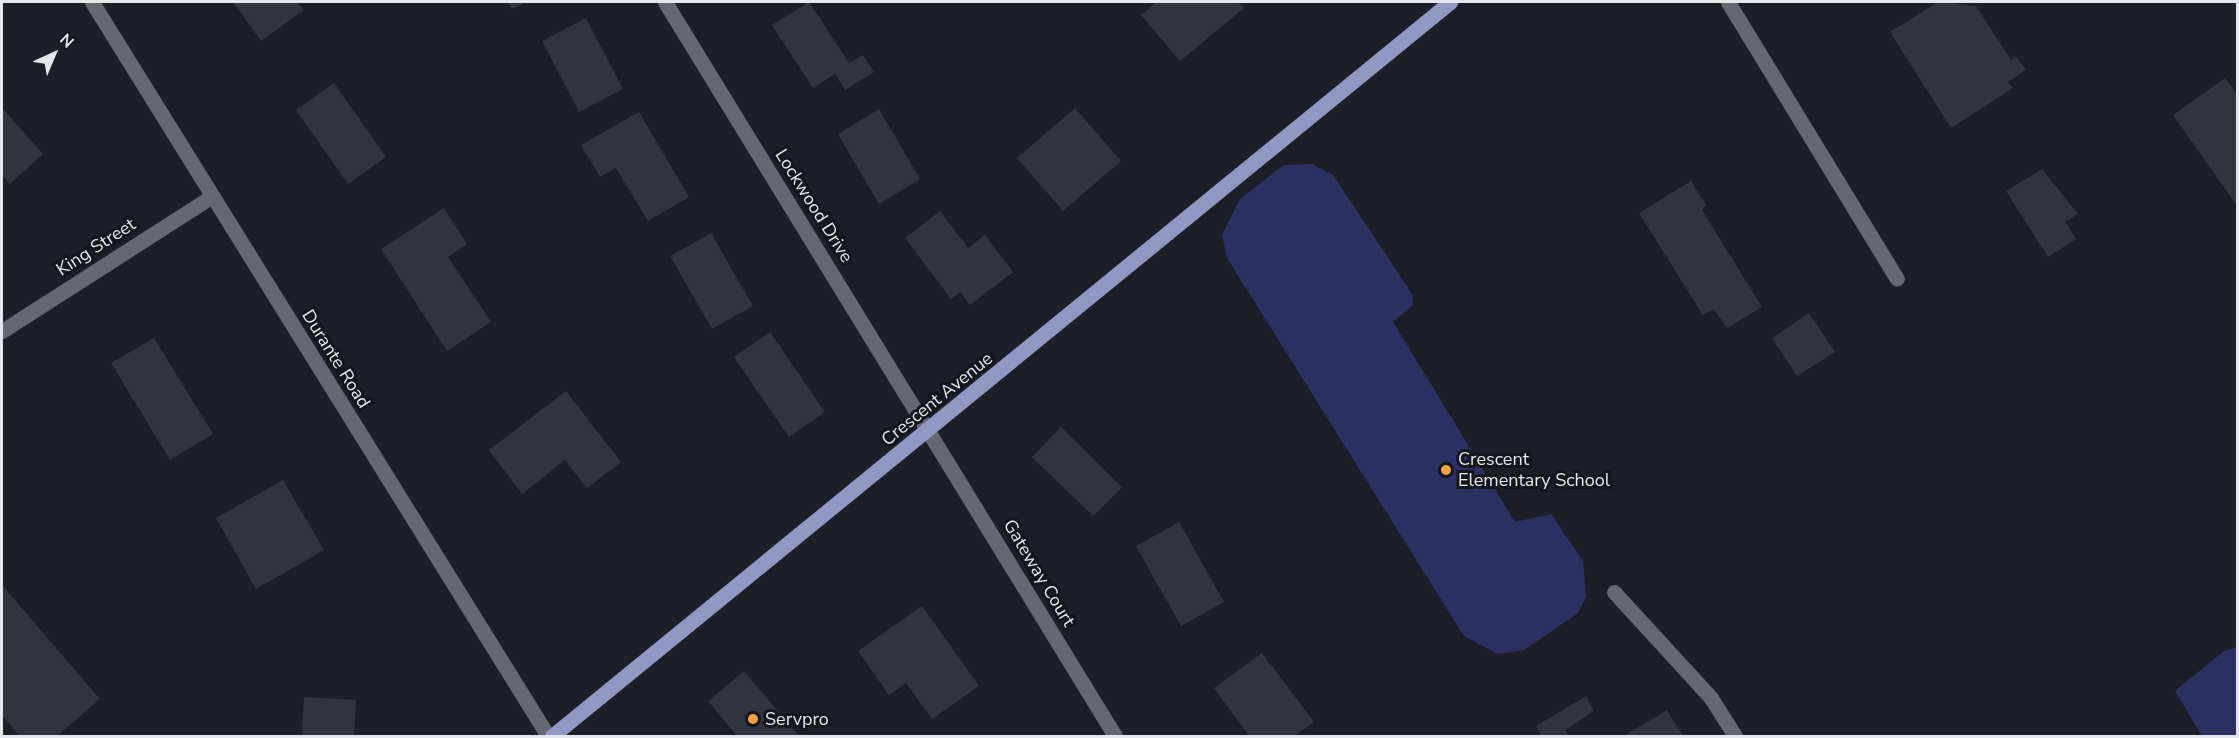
<!DOCTYPE html>
<style>
body{margin:0}
#map{position:relative;width:2239px;height:738px;overflow:hidden;background:#1d1f28;font-family:"Nunito Sans",sans-serif}
div>[style]{position:absolute}
[style*='--x']{left:calc(var(--x)*1px);top:calc(var(--y)*1px);width:calc(var(--w)*1px);rotate:calc(var(--a)*1deg)}
.green>*{inset:0;background:#2a3162}
.building>*{inset:0;background:#31333d}
.minor>*{height:15px;margin:-7.5px;padding:0 7.5px;transform-origin:7.5px;border-radius:7.5px;background:#656872}
.major>*{height:15px;margin:-7.5px;padding:0 7.5px;transform-origin:7.5px;border-radius:7.5px;background:#9099c4}
.dots>*{width:16px;height:16px;translate:-50% -50%;box-sizing:border-box;border:3px solid #14161e;border-radius:50%}
span{translate:-50% -50%;white-space:nowrap;text-align:center;line-height:1.15;-webkit-text-stroke:6px #14161e;paint-order:stroke}
.street-label{font-size:18px;color:#e5e7ed}
.poi-label{font-size:18px;color:#e5e7ed}
.left{translate:0 -50%;text-align:left}
.frame{position:absolute;inset:0;border:3px solid #e5e7ed;pointer-events:none}
.north{position:absolute;left:24px;top:24px;width:60px;height:60px;-webkit-text-stroke:4px #14161e;paint-order:stroke;rotate:44deg;font-size:16px;font-weight:700;line-height:24px;text-align:center;color:#e5e7ed}
.north::after{content:'';display:block;margin:auto;width:21px;height:27px;background:#e5e7ed;clip-path:polygon(50% 0,100% 100%,50% 72%,0 100%)}
</style>
<div id="map">
<div class="green">
<i style="clip-path:polygon(1312px 164px,1333px 175px,1412px 294px,1413px 305px,1393px 322px,1515px 522px,1551px 514px,1583px 561px,1586px 597px,1578px 613px,1524px 650px,1498px 654px,1464px 636px,1227px 258px,1222px 235px,1240px 199px,1284px 165px)"></i>
<i style="clip-path:polygon(2237px 647px,2237px 736px,2202px 736px,2175px 691px,2224px 651px)"></i>
</div>
<div class="building">
<i style="clip-path:polygon(233px 2px,297px 2px,304px 10px,261px 41px)"></i>
<i style="clip-path:polygon(508px 2px,526px 2px,512px 9px)"></i>
<i style="clip-path:polygon(809px 2px,849px 63px,863px 55px,874px 72px,845px 90px,835px 74px,813px 88px,772px 25px)"></i>
<i style="clip-path:polygon(1157px 2px,1238px 2px,1244px 8px,1180px 61px,1141px 15px)"></i>
<i style="clip-path:polygon(1938px 2px,1976px 6px,2011px 60px,2016px 56px,2026px 70px,2008px 82px,2013px 88px,1951px 128px,1890px 32px)"></i>
<i style="clip-path:polygon(586px 18px,623px 89px,579px 112px,542px 41px)"></i>
<i style="clip-path:polygon(2225px 78px,2238px 96px,2238px 207px,2173px 115px)"></i>
<i style="clip-path:polygon(334px 83px,386px 157px,348px 184px,296px 110px)"></i>
<i style="clip-path:polygon(2px 108px,43px 154px,10px 184px,2px 175px)"></i>
<i style="clip-path:polygon(1075px 108px,1121px 161px,1063px 211px,1017px 158px)"></i>
<i style="clip-path:polygon(879px 109px,920px 179px,879px 204px,838px 134px)"></i>
<i style="clip-path:polygon(639px 112px,689px 197px,648px 221px,616px 168px,600px 177px,581px 145px)"></i>
<i style="clip-path:polygon(2042px 169px,2078px 214px,2065px 222px,2076px 239px,2048px 257px,2006px 191px)"></i>
<i style="clip-path:polygon(1691px 181px,1706px 205px,1702px 210px,1762px 307px,1727px 328px,1714px 309px,1703px 315px,1639px 213px)"></i>
<i style="clip-path:polygon(444px 208px,467px 244px,448px 257px,491px 322px,447px 351px,381px 249px)"></i>
<i style="clip-path:polygon(940px 211px,968px 248px,985px 235px,1013px 272px,970px 305px,960px 292px,951px 299px,905px 238px)"></i>
<i style="clip-path:polygon(711px 233px,753px 306px,712px 329px,670px 256px)"></i>
<i style="clip-path:polygon(1809px 313px,1835px 352px,1797px 376px,1772px 338px)"></i>
<i style="clip-path:polygon(770px 332px,825px 412px,789px 437px,734px 357px)"></i>
<i style="clip-path:polygon(154px 338px,213px 434px,170px 460px,111px 363px)"></i>
<i style="clip-path:polygon(566px 391px,621px 462px,587px 488px,565px 460px,522px 494px,489px 450px)"></i>
<i style="clip-path:polygon(1061px 427px,1122px 487px,1093px 516px,1032px 457px)"></i>
<i style="clip-path:polygon(283px 480px,324px 550px,256px 589px,216px 518px)"></i>
<i style="clip-path:polygon(1179px 522px,1224px 602px,1181px 626px,1136px 546px)"></i>
<i style="clip-path:polygon(2px 585px,100px 699px,57px 736px,20px 736px,2px 715px)"></i>
<i style="clip-path:polygon(922px 606px,979px 686px,932px 719px,906px 683px,889px 695px,858px 651px)"></i>
<i style="clip-path:polygon(1262px 653px,1314px 722px,1294px 736px,1249px 736px,1214px 688px)"></i>
<i style="clip-path:polygon(744px 671px,799px 736px,737px 736px,708px 701px)"></i>
<i style="clip-path:polygon(1586px 696px,1594px 711px,1565px 730px,1569px 736px,1542px 736px,1536px 726px)"></i>
<i style="clip-path:polygon(304px 697px,356px 700px,354px 736px,302px 736px)"></i>
<i style="clip-path:polygon(1667px 710px,1683px 736px,1624px 736px)"></i>
</div>
<div class="minor">
<i style="--x:92;--y:2;--w:864;--a:58.15"></i>
<i style="--x:665;--y:2;--w:861;--a:58.49"></i>
<i style="--x:1728;--y:2;--w:324;--a:58.6"></i>
<i style="--x:2;--y:331;--w:250;--a:-32.7"></i>
<i style="--x:1614;--y:592;--w:144;--a:47.5"></i>
<i style="--x:1711;--y:698;--w:45;--a:57.7"></i>
</div>
<div class="major">
<i style="--x:552;--y:736;--w:1160;--a:-39.26"></i>
</div>
<div class="dots">
<i style="left:1446px;top:470px;background:#f6a246"></i>
<i style="left:753px;top:719px;background:#f6a246"></i>
</div>
<div class="street-label">
<span style="left:814px;top:206px;rotate:58deg">Lockwood Drive</span>
<span style="left:96px;top:247px;rotate:-33deg">King Street</span>
<span style="left:336px;top:359px;rotate:58deg">Durante Road</span>
<span style="left:937px;top:399px;rotate:-39deg">Crescent Avenue</span>
<span style="left:1039px;top:573px;rotate:59deg">Gateway Court</span>
</div>
<div class="poi-label">
<span class="left" style="left:1458px;top:470px">Crescent<br>Elementary School</span>
<span class="left" style="left:765px;top:719px">Servpro</span>
</div>
<div class="frame"></div>
<div class="north">N</div>
</div>
